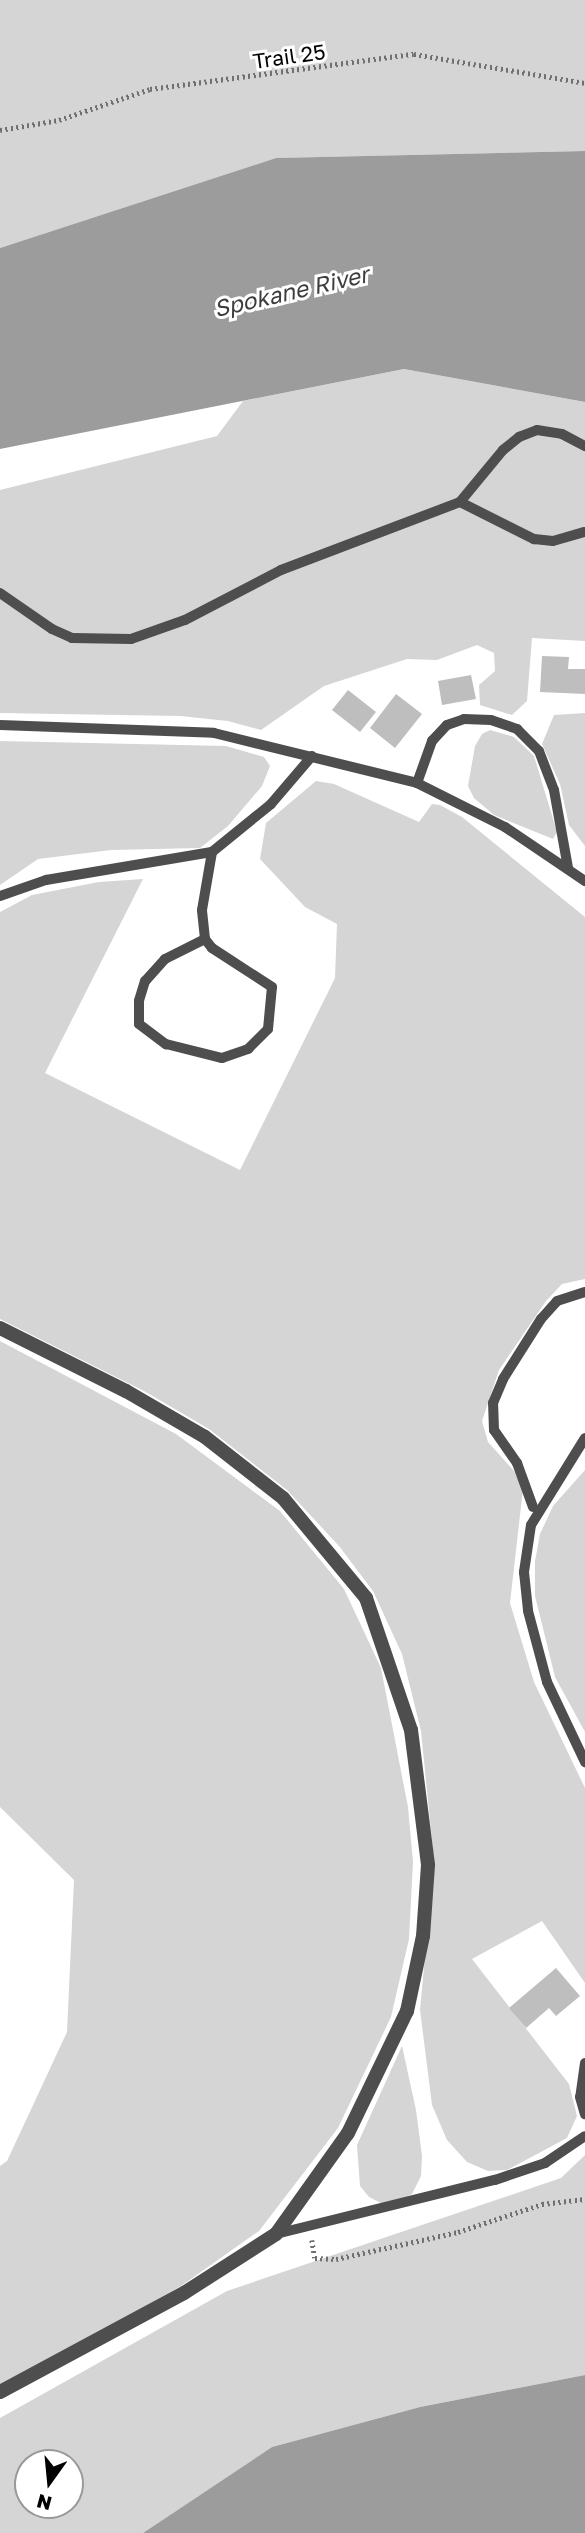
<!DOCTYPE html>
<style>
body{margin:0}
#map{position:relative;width:585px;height:2533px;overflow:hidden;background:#fff;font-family:"Golos Text",sans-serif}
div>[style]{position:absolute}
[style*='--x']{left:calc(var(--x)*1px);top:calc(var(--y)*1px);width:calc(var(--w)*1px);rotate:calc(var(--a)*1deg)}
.green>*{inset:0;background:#d5d5d5}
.water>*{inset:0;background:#9c9c9c}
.building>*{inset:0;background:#bebebe}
.path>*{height:4.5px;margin-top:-2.25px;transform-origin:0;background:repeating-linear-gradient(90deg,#707070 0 2px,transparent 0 5.5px)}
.service>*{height:10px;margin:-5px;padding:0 5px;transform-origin:5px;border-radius:5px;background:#4e4e4e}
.minor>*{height:14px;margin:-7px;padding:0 7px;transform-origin:7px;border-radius:7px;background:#4e4e4e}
span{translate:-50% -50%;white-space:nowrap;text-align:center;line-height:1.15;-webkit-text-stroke:6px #fff;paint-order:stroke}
.street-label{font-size:21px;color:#000}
.water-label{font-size:23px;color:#3d3d3d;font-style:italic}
.north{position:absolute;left:14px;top:2449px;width:70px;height:70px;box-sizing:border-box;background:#fff;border:2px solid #999;border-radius:50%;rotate:195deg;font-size:19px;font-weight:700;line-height:28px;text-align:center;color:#000}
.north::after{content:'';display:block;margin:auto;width:24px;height:32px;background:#000;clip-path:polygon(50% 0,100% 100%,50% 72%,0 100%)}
</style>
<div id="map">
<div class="green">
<i style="clip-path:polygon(0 0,585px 0,585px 151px,276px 158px,0 248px)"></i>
<i style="clip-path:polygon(404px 369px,585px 402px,585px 641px,532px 638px,527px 701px,512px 715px,480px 705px,479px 685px,495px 671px,494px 653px,477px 645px,437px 660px,407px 659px,324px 686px,261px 730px,228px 721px,180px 716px,0 713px,0 490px,217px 436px,243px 401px)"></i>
<i style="clip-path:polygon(585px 713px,585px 846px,569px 825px,560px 784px,542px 744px,554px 715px)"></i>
<i style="clip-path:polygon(490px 730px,514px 737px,534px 756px,557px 832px,553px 839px,494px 815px,474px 798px,468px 786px,475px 746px,482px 734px)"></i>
<i style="clip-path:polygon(0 741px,226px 746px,264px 757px,270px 766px,262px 786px,228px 826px,200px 848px,111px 850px,38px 859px,0 885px)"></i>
<i style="clip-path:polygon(316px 781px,334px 784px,419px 822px,432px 804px,440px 805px,462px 817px,585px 917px,585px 1279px,562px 1284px,546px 1301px,499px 1370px,482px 1421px,488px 1442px,514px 1471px,523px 1489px,510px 1603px,534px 1682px,585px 1788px,585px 1983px,542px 1921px,472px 1959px,569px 2084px,577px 2116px,567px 2138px,507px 2170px,488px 2171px,467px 2162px,447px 2140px,432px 2105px,420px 2010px,434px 1860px,421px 1731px,402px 1654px,373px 1591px,339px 1546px,287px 1490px,209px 1429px,144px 1391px,0 1319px,0 912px,32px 895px,99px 882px,143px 879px,45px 1073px,240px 1170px,335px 978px,337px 924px,305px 907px,260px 859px,266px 823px)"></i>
<i style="clip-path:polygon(0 1341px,176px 1434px,280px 1511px,344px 1589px,381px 1668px,408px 1807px,413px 1862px,409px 1939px,391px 2017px,338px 2128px,259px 2231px,181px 2286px,0 2388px,0 2166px,7px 2161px,67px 2032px,74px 1880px,0 1807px)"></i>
<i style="clip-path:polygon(585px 1470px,585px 1732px,555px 1677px,535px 1596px,535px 1561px,540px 1534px,553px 1506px)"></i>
<i style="clip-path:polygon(402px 2046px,416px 2110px,422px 2156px,421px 2176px,412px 2194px,396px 2202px,381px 2203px,369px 2197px,360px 2186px,357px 2145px)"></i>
<i style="clip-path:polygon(evenodd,585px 2155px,585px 2375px,420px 2407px,272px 2447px,143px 2533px,0 2533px,0 2418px,227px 2291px,561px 2178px,585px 2155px,28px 2463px,70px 2463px,70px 2505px,28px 2505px,28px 2463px)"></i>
</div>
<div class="water">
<i style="clip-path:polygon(585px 151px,585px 402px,404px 369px,0 449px,0 248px,276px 158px)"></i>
<i style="clip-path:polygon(585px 2375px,585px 2533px,143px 2533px,272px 2447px,420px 2407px)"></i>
</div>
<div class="building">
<i style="clip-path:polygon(542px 656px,569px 657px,568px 669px,585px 669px,585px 694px,540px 692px)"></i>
<i style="clip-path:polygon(471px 675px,476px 699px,442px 705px,438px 681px)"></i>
<i style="clip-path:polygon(348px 690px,376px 712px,360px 732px,332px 710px)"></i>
<i style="clip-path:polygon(396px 694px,422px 714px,395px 748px,370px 728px)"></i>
<i style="clip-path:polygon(556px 1968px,580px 1996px,556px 2016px,549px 2008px,526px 2028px,509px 2008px)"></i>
</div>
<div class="path">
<i style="--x:0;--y:130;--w:60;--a:-9.6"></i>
<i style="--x:59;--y:120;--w:96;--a:-18.8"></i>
<i style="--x:150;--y:89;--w:266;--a:-7.6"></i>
<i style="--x:414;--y:54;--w:173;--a:9.6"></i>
<i style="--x:312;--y:2240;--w:18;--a:81"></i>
<i style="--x:315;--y:2258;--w:21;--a:3"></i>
<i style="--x:336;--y:2259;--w:125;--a:-12.5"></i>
<i style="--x:458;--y:2232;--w:89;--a:-18.4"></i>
<i style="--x:542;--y:2204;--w:43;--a:-6.6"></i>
</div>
<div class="service">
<i style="--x:460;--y:502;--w:83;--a:26.6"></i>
<i style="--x:534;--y:539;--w:19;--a:6"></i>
<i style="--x:553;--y:541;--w:33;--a:-16"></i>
<i style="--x:0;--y:593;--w:63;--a:34.7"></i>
<i style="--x:52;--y:629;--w:22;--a:24"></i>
<i style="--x:72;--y:638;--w:59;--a:1"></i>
<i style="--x:131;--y:639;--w:57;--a:-19.4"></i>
<i style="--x:185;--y:620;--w:108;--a:-27.5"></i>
<i style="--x:281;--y:570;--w:191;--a:-20.8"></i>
<i style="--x:460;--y:502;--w:67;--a:-50.4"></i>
<i style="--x:503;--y:450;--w:21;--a:-39"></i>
<i style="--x:519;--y:437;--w:19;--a:-21"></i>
<i style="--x:537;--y:430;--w:25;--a:9"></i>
<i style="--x:562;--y:434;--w:26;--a:28"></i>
<i style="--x:0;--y:725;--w:214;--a:2.1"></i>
<i style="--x:214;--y:733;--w:209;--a:13.8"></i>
<i style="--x:417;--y:783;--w:98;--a:26.6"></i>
<i style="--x:505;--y:827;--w:97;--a:34"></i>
<i style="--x:417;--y:783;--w:45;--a:-70.3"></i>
<i style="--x:432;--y:741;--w:22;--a:-47"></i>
<i style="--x:447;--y:725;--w:18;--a:-19"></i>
<i style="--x:464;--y:719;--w:27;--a:2"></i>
<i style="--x:491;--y:720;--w:28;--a:19"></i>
<i style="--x:517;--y:729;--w:31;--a:45"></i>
<i style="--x:539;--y:751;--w:42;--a:69"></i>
<i style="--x:554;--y:790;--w:79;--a:79.8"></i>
<i style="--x:0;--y:896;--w:49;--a:-19.2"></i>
<i style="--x:46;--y:880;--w:168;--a:-9.6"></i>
<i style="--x:212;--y:852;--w:76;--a:-39.1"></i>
<i style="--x:271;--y:804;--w:63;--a:-49.5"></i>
<i style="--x:205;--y:939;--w:45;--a:153.4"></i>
<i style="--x:165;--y:959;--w:30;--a:132"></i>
<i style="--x:145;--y:981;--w:21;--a:107"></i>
<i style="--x:139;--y:1001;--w:23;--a:90"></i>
<i style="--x:139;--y:1024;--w:34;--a:37"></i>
<i style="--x:166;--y:1044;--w:58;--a:14"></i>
<i style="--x:222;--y:1058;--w:28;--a:-19"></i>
<i style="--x:248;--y:1049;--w:28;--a:-45"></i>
<i style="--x:268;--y:1029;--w:42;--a:-84.6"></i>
<i style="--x:272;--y:987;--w:72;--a:-147"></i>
<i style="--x:212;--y:948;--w:11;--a:-128"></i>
<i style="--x:205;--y:939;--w:29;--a:-96"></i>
<i style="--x:202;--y:910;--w:59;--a:-80.2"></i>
<i style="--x:585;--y:1438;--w:102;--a:121.8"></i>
<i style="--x:531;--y:1525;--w:48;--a:98.5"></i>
<i style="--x:524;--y:1572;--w:39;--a:84"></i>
<i style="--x:528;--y:1611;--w:73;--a:75"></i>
<i style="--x:547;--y:1682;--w:89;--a:64.6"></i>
<i style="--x:533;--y:1507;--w:47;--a:-110"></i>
<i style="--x:517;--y:1463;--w:40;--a:-124.9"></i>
<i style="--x:494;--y:1430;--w:27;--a:-92"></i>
<i style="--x:493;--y:1403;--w:26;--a:-67"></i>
<i style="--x:503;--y:1379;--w:71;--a:-57.7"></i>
<i style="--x:541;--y:1319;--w:24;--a:-48"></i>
<i style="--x:557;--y:1301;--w:29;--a:-18"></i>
<i style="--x:585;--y:2063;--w:34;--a:98"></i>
<i style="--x:580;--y:2097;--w:18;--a:74"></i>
<i style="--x:276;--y:2234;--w:226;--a:-13.9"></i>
<i style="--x:495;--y:2180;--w:53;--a:-18.8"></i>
<i style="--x:545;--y:2163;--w:48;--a:-34"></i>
</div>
<div class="minor">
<i style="--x:0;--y:1328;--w:141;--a:26.6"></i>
<i style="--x:126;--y:1391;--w:91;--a:30.2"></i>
<i style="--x:205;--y:1437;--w:99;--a:38"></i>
<i style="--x:283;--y:1498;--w:130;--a:50.3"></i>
<i style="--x:366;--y:1598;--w:139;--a:71.2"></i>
<i style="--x:411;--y:1730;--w:136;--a:82.8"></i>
<i style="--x:428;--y:1865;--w:71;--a:94"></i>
<i style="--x:423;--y:1936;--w:77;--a:102"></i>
<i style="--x:407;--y:2011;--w:136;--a:115.8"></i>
<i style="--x:348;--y:2133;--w:124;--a:125.5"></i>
<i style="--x:276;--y:2234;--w:109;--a:147.3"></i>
<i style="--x:184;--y:2293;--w:209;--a:151.7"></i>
</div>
<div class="street-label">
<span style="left:289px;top:56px;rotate:-8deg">Trail 25</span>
</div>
<div class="water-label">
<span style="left:291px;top:291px;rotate:-13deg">Spokane River</span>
</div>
<div class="north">N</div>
</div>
